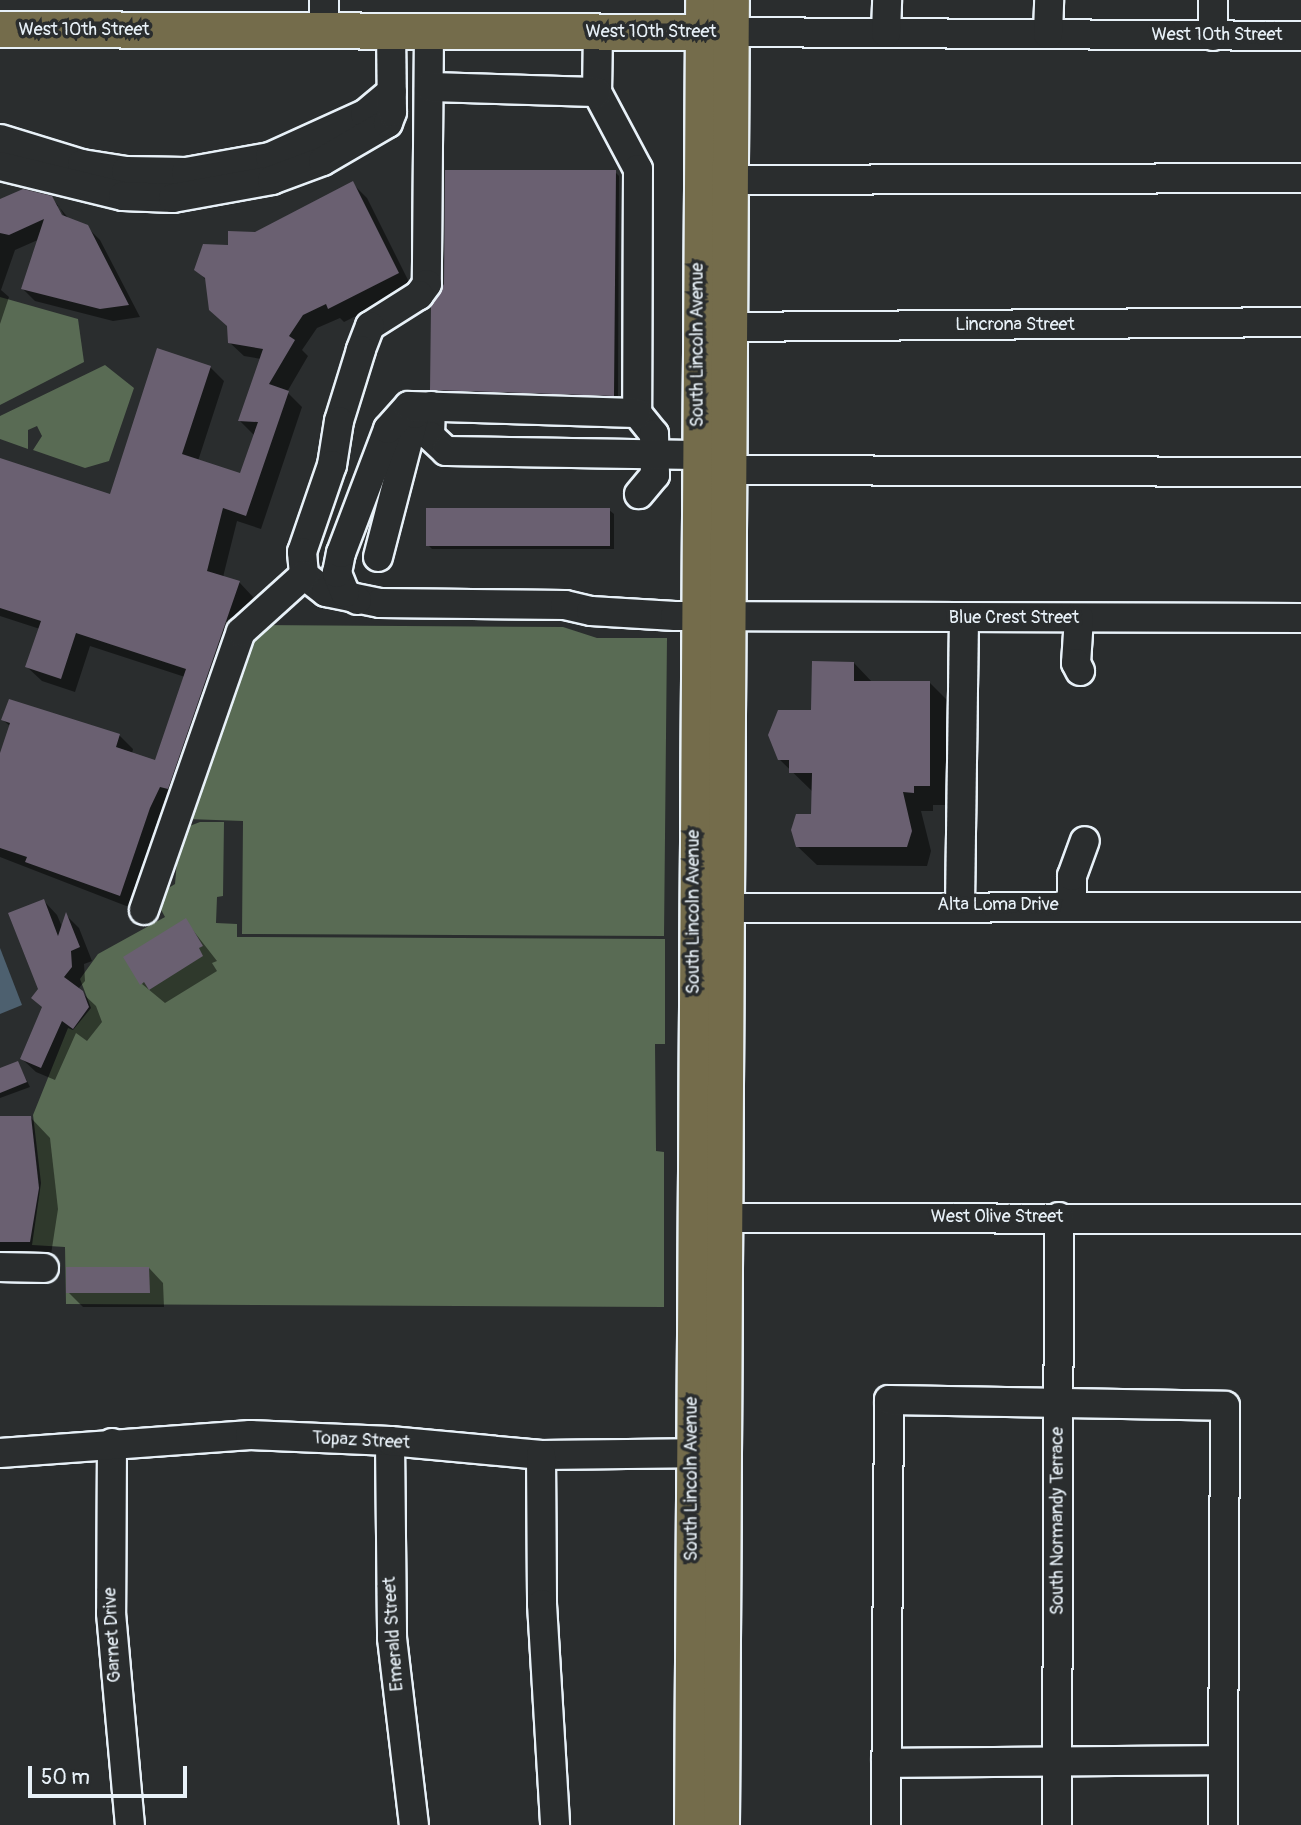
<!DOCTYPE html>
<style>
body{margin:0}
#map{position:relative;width:1301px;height:1825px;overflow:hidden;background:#2a2d2e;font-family:Pangolin,sans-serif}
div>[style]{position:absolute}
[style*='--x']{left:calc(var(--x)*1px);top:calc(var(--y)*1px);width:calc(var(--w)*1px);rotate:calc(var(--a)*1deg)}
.green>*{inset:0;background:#596b54}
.water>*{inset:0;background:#4d606f}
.shadow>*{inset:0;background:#0007}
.building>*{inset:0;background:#6a6071}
.roads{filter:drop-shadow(2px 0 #e8f1f8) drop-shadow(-2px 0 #e8f1f8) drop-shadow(0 2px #e8f1f8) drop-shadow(0 -2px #e8f1f8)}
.minor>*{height:28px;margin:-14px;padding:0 14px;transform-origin:14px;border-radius:14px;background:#2a2d2e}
.major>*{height:35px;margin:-17.5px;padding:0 17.5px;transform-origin:17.5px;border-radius:17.5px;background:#746c4b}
span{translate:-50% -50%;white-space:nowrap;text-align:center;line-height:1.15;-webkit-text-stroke:7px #2a2d2e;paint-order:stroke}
.street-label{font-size:18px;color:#e8f1f8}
.scale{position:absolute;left:28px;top:1766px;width:159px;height:32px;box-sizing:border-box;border:4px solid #e8f1f8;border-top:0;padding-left:9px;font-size:21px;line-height:24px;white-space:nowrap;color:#e8f1f8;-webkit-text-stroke:5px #2a2d2e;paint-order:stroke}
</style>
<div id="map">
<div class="green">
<i style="clip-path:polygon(0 297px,78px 319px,84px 362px,0 405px)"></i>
<i style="clip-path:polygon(105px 365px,134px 388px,109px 461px,85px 468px,33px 450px,42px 436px,37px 426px,28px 430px,28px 449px,0 439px,0 416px)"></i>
<i style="clip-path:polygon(257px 625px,563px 627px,597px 638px,667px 638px,664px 936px,242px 934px,243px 821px,188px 819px)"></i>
<i style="clip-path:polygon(200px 822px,224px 822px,223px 896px,217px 897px,216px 923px,237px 924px,237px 937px,665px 939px,665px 1044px,655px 1044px,656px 1151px,664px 1152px,664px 1307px,66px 1304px,65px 1247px,32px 1245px,41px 1183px,33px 1115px,68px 1028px,73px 1030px,91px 1008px,80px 979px,98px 954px,165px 917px,154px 897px,175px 884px,179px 838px,187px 827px)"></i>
</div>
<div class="water">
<i style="clip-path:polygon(0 948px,22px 1005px,0 1014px)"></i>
</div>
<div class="shadow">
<i style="clip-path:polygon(615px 172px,619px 176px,618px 399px,436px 393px,432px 389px)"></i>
<i style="clip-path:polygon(353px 184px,367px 198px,412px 288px,344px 322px,340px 318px,317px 328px,302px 350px,308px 356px,287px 392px,302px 407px,261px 529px,237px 521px,223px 577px,239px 582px,253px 597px,182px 802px,134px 909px,0 857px,0 759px,11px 727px,3px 720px,119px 735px,133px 749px,132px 754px,156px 762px,185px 677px,90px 646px,75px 692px,42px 681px,27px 667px,40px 629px,0 616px,0 460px,111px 496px,210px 367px,224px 381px,198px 461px,241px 476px,255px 436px,240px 421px,261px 359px,244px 356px,229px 342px,229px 328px,206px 280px,196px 269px)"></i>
<i style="clip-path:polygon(evenodd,51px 197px,69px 219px,87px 227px,100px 240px,140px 317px,113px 321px,35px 301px,23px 289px,40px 239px,15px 250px,1px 290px,9px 297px,0 324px,0 199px,51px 197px,55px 206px,59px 206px,67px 222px,64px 223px,55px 206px)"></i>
<i style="clip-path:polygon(609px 510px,614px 514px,614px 549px,432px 549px,428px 545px)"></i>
<i style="clip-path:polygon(854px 663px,873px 683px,930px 683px,949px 702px,949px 805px,933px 805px,933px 811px,921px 811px,931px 851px,927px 866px,817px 865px,797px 846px,813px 816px,813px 792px,779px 759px)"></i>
<i style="clip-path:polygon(44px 901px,57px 915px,63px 929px,67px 916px,79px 928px,92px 961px,84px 964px,85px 981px,78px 989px,96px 1006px,102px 1022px,87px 1041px,76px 1033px,55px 1080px,36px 1072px,22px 1059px,43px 1008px,40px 990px)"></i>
<i style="clip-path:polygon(185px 920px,217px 961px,212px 963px,217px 971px,165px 1003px,142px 984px)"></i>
<i style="clip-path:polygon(18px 1063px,30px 1087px,0 1098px,0 1070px)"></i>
<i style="clip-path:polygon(0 1118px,31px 1118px,50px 1138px,58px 1209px,50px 1261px,0 1261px)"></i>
<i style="clip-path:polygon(149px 1268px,163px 1283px,164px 1307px,83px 1307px,68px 1292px)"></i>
</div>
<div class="building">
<i style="clip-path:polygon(445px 170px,616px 170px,614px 396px,430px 390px,431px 306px,444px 284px)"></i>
<i style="clip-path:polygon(353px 181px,399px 273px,328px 309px,326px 304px,303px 315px,289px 336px,295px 340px,269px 384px,289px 391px,246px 516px,223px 508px,207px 571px,240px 581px,168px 789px,160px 787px,150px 808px,120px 896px,25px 862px,27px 857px,0 848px,0 753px,10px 723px,1px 720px,9px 699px,120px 734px,116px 747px,155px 760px,186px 669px,76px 633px,61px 679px,25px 667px,41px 621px,0 608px,0 458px,110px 494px,157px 348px,211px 366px,182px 454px,240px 473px,258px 422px,238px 421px,263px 349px,228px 343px,227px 326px,209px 310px,205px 278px,194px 270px,203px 244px,228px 245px,228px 231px,255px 232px)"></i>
<i style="clip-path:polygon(23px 189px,52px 196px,62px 215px,88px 225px,129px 305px,100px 309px,21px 289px,44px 219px,9px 235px,0 233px,0 199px)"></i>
<i style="clip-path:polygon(426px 508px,610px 508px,610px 546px,426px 546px)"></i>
<i style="clip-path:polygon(812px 661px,854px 662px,854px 681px,930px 681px,930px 786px,914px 786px,914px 793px,903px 792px,912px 831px,907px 847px,796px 847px,791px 830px,796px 814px,811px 814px,812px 773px,789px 773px,789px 760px,778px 760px,768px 735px,778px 710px,811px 710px)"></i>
<i style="clip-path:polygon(44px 899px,58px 936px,66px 912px,80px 947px,71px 951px,72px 967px,64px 977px,83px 991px,89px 1007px,73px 1029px,62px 1021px,41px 1068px,20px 1059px,42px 1007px,31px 998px,38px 989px,8px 913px)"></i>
<i style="clip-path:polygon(186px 918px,203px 946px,199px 948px,203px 956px,149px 990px,144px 982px,140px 985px,123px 957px)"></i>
<i style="clip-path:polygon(18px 1061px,27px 1082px,0 1093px,0 1068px)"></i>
<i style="clip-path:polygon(0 1116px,31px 1116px,39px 1188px,30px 1242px,0 1242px)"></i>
<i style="clip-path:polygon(66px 1267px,149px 1267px,150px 1293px,66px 1293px)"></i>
</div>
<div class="roads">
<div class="minor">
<i style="--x:324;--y:0;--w:31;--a:90"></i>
<i style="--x:598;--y:31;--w:61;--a:90.9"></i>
<i style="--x:597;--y:92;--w:87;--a:62"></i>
<i style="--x:638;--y:169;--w:244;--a:90.2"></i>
<i style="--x:637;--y:413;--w:27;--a:51"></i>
<i style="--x:654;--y:434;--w:41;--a:88.6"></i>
<i style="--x:655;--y:475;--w:25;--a:130"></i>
<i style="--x:429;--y:32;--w:252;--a:90.5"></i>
<i style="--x:427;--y:284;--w:14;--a:126"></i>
<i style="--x:419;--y:295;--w:58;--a:147.7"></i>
<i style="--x:370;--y:326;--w:26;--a:111"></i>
<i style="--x:361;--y:350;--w:74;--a:107.2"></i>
<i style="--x:339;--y:421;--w:45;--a:99"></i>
<i style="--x:332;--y:465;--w:92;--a:109"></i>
<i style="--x:302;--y:552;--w:23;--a:85"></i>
<i style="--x:304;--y:575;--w:28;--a:38"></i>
<i style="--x:326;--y:592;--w:55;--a:11.5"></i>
<i style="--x:380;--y:603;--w:185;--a:0.6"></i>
<i style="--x:565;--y:605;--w:27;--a:13"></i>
<i style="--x:591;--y:611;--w:84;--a:3.4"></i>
<i style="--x:675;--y:616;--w:626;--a:0.18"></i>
<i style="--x:731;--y:32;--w:570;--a:0.4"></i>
<i style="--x:886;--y:33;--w:33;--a:-88"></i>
<i style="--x:1048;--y:34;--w:34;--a:-88"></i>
<i style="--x:1213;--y:36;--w:36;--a:-90"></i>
<i style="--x:429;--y:87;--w:168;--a:1.7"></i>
<i style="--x:0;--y:139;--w:86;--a:17"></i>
<i style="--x:82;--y:164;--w:45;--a:9"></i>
<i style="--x:126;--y:171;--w:60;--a:1"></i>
<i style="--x:186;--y:172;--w:85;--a:-10.1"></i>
<i style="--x:270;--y:157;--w:104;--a:-24.4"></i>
<i style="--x:365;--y:114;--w:35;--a:-40"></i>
<i style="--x:0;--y:166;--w:127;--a:13.7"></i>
<i style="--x:123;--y:196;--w:50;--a:2.3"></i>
<i style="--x:173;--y:198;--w:101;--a:-10.3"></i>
<i style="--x:272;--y:180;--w:54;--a:-20.4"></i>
<i style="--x:323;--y:161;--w:75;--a:-30.3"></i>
<i style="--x:388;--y:123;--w:12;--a:-70"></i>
<i style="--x:392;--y:112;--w:80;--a:-90.7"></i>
<i style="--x:730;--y:180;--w:571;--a:-0.2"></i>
<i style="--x:728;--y:327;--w:573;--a:-0.5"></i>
<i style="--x:431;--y:406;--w:30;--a:92"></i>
<i style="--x:430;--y:436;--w:22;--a:43"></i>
<i style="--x:446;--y:451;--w:251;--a:0.9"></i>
<i style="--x:727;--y:470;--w:574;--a:0.2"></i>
<i style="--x:378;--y:557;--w:148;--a:-75.5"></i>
<i style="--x:415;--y:414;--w:10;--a:-127"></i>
<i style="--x:357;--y:600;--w:14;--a:-150"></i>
<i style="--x:345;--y:593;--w:22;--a:-112"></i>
<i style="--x:337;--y:573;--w:20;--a:-79"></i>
<i style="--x:341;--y:553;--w:133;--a:-69.2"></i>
<i style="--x:388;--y:429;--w:31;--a:-48"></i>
<i style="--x:409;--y:406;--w:228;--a:1.8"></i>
<i style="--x:1079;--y:618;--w:45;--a:93.8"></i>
<i style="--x:1076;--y:663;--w:9;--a:63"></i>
<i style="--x:960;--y:905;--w:287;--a:-89.2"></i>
<i style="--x:1072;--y:905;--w:29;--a:-90"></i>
<i style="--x:1072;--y:876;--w:37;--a:-70"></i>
<i style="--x:708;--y:908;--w:593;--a:-0.1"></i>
<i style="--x:144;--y:910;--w:294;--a:-70.8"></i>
<i style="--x:241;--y:632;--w:85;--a:-42.1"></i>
<i style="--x:705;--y:1218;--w:596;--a:0.1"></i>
<i style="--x:0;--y:1267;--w:44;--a:1.3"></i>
<i style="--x:390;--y:1441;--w:197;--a:89.4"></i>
<i style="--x:392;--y:1638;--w:188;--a:83.3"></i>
<i style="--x:112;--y:1443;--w:170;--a:90.3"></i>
<i style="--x:111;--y:1613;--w:213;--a:84.9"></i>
<i style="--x:0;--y:1453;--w:251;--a:-4.1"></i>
<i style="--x:250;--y:1435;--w:140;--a:2.5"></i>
<i style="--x:390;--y:1441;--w:152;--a:5.3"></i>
<i style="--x:541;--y:1455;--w:172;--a:-0.7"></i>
<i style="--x:541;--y:1455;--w:149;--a:89.6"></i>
<i style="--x:542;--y:1604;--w:221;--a:86.6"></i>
<i style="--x:886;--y:1763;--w:337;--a:-0.5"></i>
<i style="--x:886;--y:1825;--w:425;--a:-89.6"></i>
<i style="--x:889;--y:1400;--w:336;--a:1"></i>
<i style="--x:1225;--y:1406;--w:419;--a:90.3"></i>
<i style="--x:1057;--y:1825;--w:608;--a:-89.81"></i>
</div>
<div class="major">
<i style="--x:0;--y:29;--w:724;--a:0.24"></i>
<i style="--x:692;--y:1825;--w:1825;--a:-89.65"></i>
<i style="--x:721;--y:1825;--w:1825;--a:-89.69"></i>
</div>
</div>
<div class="street-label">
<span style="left:84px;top:30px">West 10th Street</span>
<span style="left:651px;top:32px">West 10th Street</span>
<span style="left:1217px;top:35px">West 10th Street</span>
<span style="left:1015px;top:325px">Lincrona Street</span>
<span style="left:698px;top:345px;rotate:-90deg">South Lincoln Avenue</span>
<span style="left:1014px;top:618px">Blue Crest Street</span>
<span style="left:998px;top:905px">Alta Loma Drive</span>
<span style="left:694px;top:912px;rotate:-90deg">South Lincoln Avenue</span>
<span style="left:997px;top:1217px">West Olive Street</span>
<span style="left:361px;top:1441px;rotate:3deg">Topaz Street</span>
<span style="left:692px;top:1479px;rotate:-90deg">South Lincoln Avenue</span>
<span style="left:1058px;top:1521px;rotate:-90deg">South Normandy Terrace</span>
<span style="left:394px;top:1634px;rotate:-94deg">Emerald Street</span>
<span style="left:113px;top:1635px;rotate:-93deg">Garnet Drive</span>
</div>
<div class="scale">50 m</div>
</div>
